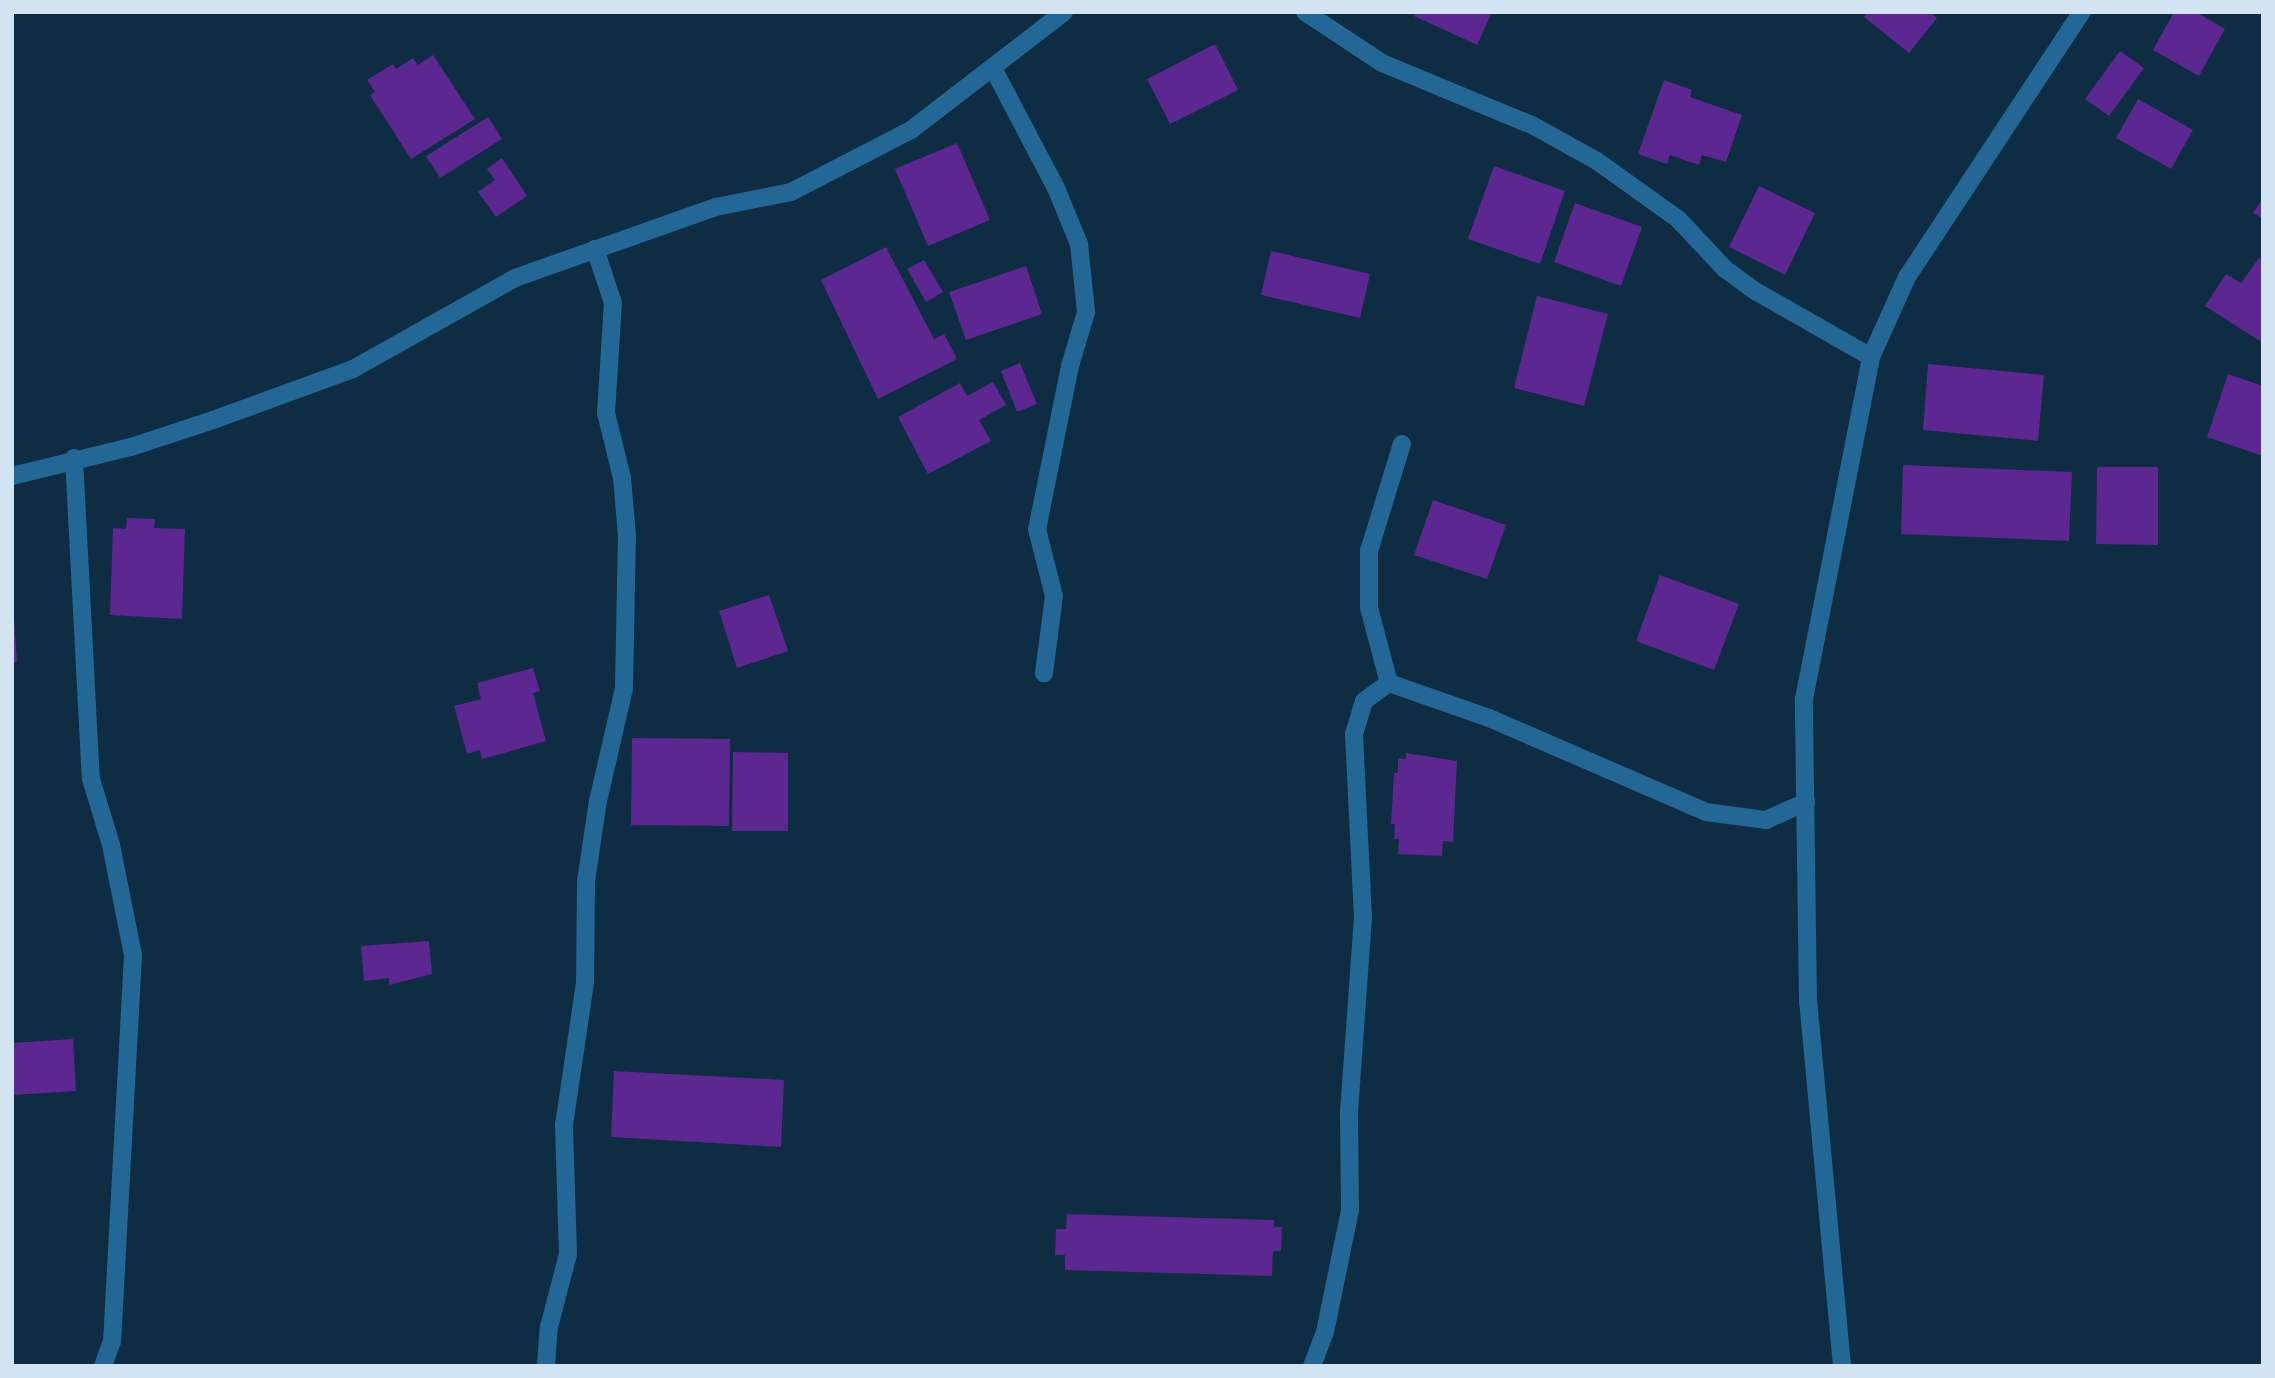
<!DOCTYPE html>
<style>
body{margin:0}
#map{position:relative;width:2275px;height:1378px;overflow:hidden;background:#0e2c42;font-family:Commissioner,sans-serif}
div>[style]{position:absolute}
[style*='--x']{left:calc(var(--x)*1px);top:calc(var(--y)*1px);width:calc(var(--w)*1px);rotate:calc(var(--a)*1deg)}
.building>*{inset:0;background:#5c2790}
.street>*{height:18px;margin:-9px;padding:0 9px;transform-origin:9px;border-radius:9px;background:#226796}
span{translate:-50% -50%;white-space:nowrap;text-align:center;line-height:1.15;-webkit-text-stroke:5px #0e2c42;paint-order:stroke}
.frame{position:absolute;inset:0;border:14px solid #d2e3f1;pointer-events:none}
</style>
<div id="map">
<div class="building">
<i style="clip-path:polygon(1416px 12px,1492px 12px,1477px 45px,1414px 16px)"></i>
<i style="clip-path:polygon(1868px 12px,1930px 12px,1937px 18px,1909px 53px,1864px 17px)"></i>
<i style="clip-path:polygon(2174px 12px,2196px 12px,2225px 29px,2199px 76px,2153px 50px)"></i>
<i style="clip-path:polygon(1215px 44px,1238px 90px,1170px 124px,1147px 79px)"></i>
<i style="clip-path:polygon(2120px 51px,2144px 68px,2109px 116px,2085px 99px)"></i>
<i style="clip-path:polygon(433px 55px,475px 119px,411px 159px,370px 95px,375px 92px,367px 80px,393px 64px,396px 69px,413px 58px,418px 65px)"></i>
<i style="clip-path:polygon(1664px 80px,1692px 90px,1690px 97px,1742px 115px,1726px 162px,1702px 155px,1699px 165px,1670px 155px,1667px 164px,1638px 154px)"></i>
<i style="clip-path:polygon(2138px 99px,2193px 130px,2171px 169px,2116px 138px)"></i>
<i style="clip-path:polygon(488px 117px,502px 139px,440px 178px,426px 156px)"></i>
<i style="clip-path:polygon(957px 143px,990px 220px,928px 246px,895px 169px)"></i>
<i style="clip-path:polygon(502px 158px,527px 196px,496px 217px,478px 192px,495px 180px,487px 169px)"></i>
<i style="clip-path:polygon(1494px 166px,1565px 191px,1540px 264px,1468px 239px)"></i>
<i style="clip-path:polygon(1759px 186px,1815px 213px,1785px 275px,1729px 247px)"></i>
<i style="clip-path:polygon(2263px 198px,2263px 219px,2253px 213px)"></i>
<i style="clip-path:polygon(1575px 203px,1642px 227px,1621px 286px,1554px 262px)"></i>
<i style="clip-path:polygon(886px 247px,934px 339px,944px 334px,957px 359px,878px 399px,821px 280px)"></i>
<i style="clip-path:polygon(1271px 251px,1370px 274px,1360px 318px,1261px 295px)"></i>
<i style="clip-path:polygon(2259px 258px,2263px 260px,2263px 343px,2205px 306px,2226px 274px,2241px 283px)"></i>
<i style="clip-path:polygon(924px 260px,943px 292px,926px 302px,907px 269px)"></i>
<i style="clip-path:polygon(1026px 266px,1042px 314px,966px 340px,949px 292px)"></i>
<i style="clip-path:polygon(1537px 296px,1608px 314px,1584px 406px,1514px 388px)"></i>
<i style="clip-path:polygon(1020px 363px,1037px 404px,1017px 412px,1001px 371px)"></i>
<i style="clip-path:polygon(1928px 364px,2044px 375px,2038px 441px,1923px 430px)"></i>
<i style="clip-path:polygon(2228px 374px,2263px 386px,2263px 456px,2207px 437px)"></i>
<i style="clip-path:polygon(993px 382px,1006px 405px,979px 420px,991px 441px,928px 474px,898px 417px,960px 383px,967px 396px)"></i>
<i style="clip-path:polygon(1903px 465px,2072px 472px,2069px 541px,1901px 534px)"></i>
<i style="clip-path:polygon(2097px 467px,2158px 467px,2158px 545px,2096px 544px)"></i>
<i style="clip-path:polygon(1433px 500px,1506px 525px,1487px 579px,1414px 555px)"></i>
<i style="clip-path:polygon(127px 518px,155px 519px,154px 528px,185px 529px,182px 619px,110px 615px,113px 528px,126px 529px)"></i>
<i style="clip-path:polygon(1660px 575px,1739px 604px,1714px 670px,1636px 641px)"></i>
<i style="clip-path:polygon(769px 595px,788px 651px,737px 668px,719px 611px)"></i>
<i style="clip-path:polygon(12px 617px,14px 617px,17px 662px,12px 662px)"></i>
<i style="clip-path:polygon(533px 668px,540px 691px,533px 693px,546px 741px,482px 759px,480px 750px,467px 754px,454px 706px,481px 699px,477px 683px)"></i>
<i style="clip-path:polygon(632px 738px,730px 739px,729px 826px,631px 825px)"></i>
<i style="clip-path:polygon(733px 752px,788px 753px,788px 831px,732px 831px)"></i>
<i style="clip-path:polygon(1406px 753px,1457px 761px,1453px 842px,1443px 841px,1442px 856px,1398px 854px,1399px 839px,1394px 839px,1395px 824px,1391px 824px,1394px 773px,1398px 773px,1398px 758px,1406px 759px)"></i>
<i style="clip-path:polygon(429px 941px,432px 974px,389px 985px,389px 978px,364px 981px,361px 946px)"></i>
<i style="clip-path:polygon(73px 1039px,76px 1091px,13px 1095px,12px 1043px)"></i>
<i style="clip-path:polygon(614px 1071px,784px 1080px,781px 1147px,611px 1137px)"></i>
<i style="clip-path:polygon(1067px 1214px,1274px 1220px,1274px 1227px,1282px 1227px,1281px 1251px,1273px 1251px,1272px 1276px,1065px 1270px,1065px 1255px,1055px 1255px,1056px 1229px,1066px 1229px)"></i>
</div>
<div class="street">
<i style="--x:1305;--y:12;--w:92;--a:33.5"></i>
<i style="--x:1382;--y:63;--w:162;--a:22.5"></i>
<i style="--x:1532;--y:125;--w:74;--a:29"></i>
<i style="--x:1597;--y:161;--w:100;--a:35.6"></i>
<i style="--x:1678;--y:219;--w:69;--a:46.8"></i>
<i style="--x:1725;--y:269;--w:39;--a:36"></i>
<i style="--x:1757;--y:292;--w:131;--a:29.7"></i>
<i style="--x:994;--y:70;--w:133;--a:62.3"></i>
<i style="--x:1056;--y:188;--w:61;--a:67.7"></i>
<i style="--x:1079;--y:244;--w:68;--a:84.1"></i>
<i style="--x:1086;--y:312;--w:56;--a:106.5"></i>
<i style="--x:1070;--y:366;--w:166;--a:101.4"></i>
<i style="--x:1037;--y:529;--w:69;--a:75.8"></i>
<i style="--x:1054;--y:596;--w:78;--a:97.4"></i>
<i style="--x:74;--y:458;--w:321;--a:87"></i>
<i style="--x:91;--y:779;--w:69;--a:73.1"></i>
<i style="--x:111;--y:845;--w:112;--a:78.7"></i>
<i style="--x:133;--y:955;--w:387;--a:93.1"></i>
<i style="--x:112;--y:1341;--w:27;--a:110"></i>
<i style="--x:12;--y:476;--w:122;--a:-13.7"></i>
<i style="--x:131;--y:447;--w:86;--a:-18.2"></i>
<i style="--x:213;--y:420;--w:149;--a:-20"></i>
<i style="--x:353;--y:369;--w:186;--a:-29.3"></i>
<i style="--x:515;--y:278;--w:213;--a:-19.5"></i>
<i style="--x:716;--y:207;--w:76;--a:-11.3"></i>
<i style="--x:791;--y:192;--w:135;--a:-27.3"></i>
<i style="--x:911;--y:130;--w:193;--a:-37.6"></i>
<i style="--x:1389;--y:683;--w:78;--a:-104.9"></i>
<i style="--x:1369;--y:608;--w:57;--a:-90"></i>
<i style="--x:1369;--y:551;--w:112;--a:-72.9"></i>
<i style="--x:546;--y:1366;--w:39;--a:-86"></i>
<i style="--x:549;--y:1327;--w:75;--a:-75.4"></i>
<i style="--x:568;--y:1254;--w:129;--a:-91.8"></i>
<i style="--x:564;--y:1125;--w:145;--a:-81.6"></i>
<i style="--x:585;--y:982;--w:101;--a:-89.4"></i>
<i style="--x:586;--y:881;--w:81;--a:-81.5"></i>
<i style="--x:598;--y:801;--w:116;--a:-77"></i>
<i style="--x:624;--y:688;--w:152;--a:-88.9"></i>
<i style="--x:627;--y:536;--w:58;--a:-94.9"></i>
<i style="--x:622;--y:478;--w:67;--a:-103.8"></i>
<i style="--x:606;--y:413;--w:110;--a:-86.4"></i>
<i style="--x:613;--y:303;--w:57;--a:-108.4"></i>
<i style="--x:1312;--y:1366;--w:36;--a:-69"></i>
<i style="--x:1325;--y:1332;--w:125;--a:-78.4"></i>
<i style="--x:1350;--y:1210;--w:98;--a:-90.6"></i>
<i style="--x:1349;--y:1112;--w:195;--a:-85.9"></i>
<i style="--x:1363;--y:918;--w:184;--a:-92.8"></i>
<i style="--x:1354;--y:734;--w:34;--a:-73"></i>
<i style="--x:1364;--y:701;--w:31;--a:-36"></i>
<i style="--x:1389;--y:683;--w:106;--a:19.3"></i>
<i style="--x:1489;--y:718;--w:236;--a:23.4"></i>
<i style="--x:1706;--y:812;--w:61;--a:7.6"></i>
<i style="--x:1766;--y:820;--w:44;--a:-24.2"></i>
<i style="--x:1842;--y:1366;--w:366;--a:-95.3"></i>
<i style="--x:1808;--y:1002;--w:303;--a:-90.8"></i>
<i style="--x:1804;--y:699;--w:349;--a:-78.9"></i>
<i style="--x:1871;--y:357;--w:88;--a:-65.8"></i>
<i style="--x:1907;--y:277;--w:318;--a:-56.6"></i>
</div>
<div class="frame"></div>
</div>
